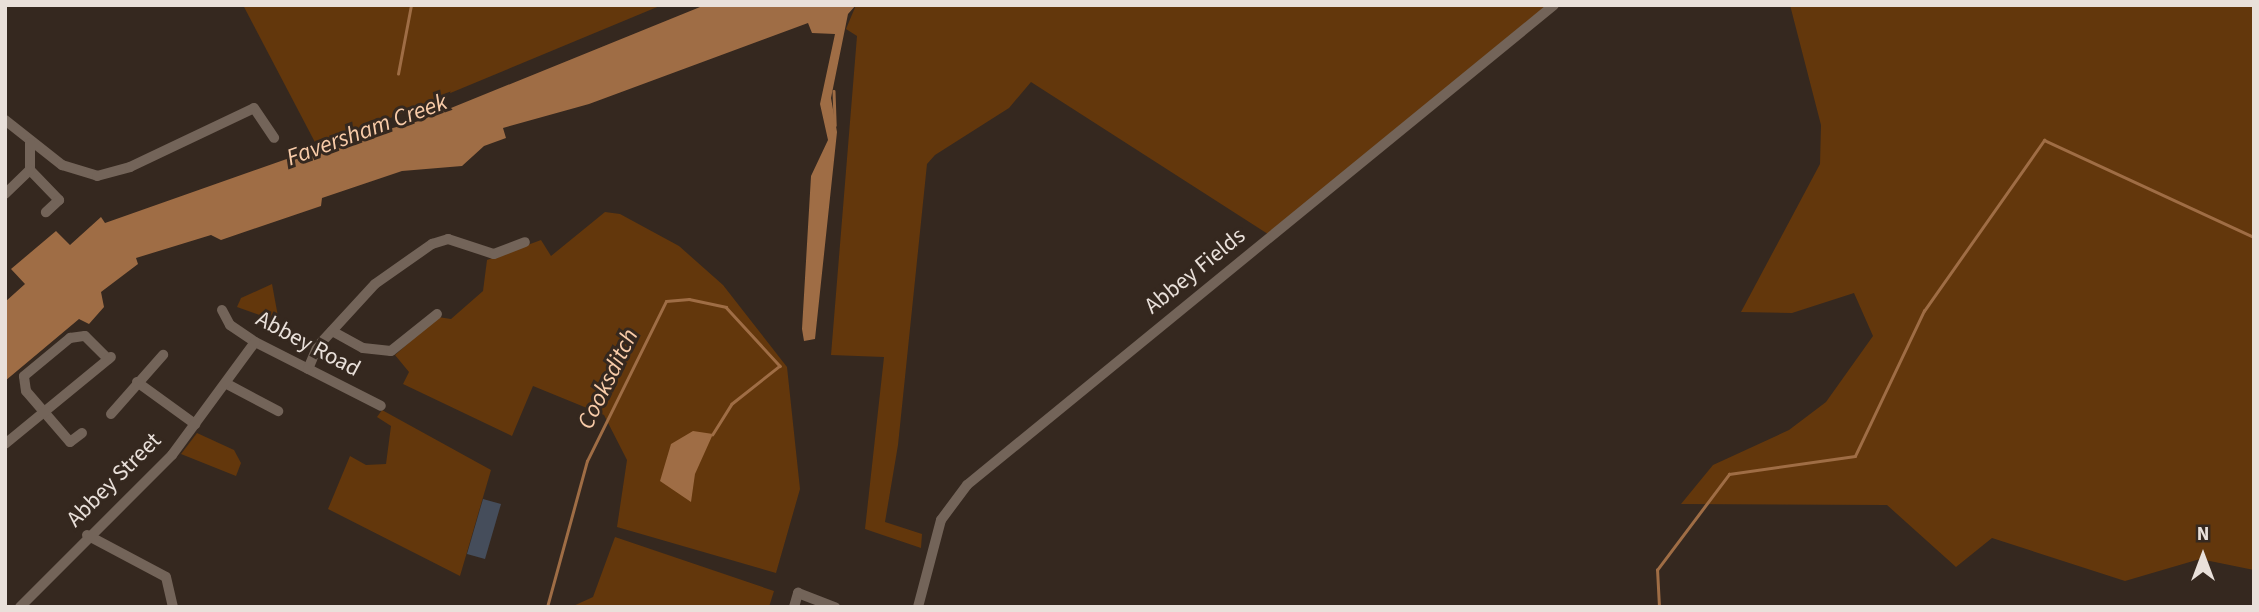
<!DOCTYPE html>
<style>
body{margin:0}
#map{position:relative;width:2259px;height:612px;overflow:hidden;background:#35281f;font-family:"Source Sans 3",sans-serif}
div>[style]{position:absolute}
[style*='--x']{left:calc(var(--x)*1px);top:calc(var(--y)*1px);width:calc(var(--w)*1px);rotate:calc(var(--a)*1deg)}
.green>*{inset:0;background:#63370c}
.water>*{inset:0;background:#9f6d45}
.stream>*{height:2.5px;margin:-1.25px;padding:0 1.25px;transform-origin:1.25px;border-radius:1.25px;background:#9f6d45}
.building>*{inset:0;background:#454d5b}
.street>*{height:10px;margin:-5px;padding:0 5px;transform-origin:5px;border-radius:5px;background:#736459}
span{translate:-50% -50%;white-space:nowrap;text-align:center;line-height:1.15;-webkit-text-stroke:6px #35281f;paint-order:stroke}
.street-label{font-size:23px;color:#e9e0da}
.water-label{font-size:24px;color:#f9cca9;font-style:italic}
.frame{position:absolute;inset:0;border:7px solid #e9e0da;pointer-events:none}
.north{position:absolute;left:2168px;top:521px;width:70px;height:70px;-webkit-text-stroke:5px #35281f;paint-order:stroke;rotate:0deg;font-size:19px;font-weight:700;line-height:28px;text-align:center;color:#e9e0da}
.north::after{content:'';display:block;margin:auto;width:24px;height:32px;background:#e9e0da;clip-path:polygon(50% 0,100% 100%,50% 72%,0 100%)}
</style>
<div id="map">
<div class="green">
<i style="clip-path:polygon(243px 5px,662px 5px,318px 148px)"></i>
<i style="clip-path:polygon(856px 5px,1553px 5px,1271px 236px,1031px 82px,1009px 108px,935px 155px,927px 164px,898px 445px,885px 522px,922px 534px,921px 548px,865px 529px,884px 357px,831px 355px,857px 36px,846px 29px)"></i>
<i style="clip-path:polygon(1790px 5px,2254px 5px,2254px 570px,2200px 559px,2125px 581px,1992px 538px,1956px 567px,1887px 505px,1681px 504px,1713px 465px,1789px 430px,1826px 402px,1873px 336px,1854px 293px,1792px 313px,1741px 312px,1820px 164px,1821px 125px)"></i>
<i style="clip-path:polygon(605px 212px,620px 214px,679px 246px,723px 285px,787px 367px,800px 489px,776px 573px,617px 527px,627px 460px,604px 415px,533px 386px,512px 436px,403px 384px,409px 372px,395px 355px,438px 317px,451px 319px,483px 291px,487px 260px,541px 240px,551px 256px)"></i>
<i style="clip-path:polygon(272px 284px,279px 322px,237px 307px,241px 298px)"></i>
<i style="clip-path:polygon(382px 410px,491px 470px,460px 576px,328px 509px,350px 456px,366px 465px,386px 464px,391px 426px,377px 417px)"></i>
<i style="clip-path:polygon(197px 433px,234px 450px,241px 463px,236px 476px,181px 454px)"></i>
<i style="clip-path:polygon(615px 537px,774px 591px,769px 607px,571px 607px,593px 597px)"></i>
</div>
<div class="water">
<i style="clip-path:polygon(705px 5px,856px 5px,848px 14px,831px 98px,837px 132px,815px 339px,804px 341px,802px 329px,811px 176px,828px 140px,820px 104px,835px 34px,812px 33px,808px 23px,589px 104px,503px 128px,506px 138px,484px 146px,462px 166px,402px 171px,322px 198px,321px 206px,221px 240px,211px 235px,136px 258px,138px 264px,101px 292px,104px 307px,89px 324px,79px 319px,5px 381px,5px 302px,25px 284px,11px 269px,56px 231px,70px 245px,101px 217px,105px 223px,318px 148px,419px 121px)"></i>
<i style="clip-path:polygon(693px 431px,713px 434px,695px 474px,691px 502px,660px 481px,671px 444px)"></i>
</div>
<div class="stream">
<i style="--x:398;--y:74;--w:70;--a:-79.3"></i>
<i style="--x:834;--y:91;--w:34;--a:88"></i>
<i style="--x:547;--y:607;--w:151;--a:-74.7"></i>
<i style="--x:587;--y:461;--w:178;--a:-63.7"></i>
<i style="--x:666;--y:301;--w:23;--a:-5"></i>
<i style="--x:689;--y:299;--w:38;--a:12"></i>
<i style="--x:726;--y:307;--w:80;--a:47.5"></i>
<i style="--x:780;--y:366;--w:61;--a:141.6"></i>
<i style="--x:732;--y:404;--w:36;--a:122"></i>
<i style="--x:1659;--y:607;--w:37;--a:-93"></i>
<i style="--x:1657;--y:570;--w:120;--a:-53.1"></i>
<i style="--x:1729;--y:474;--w:127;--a:-8.1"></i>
<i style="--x:1855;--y:456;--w:161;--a:-64.6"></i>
<i style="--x:1924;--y:311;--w:209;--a:-54.9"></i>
<i style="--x:2044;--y:140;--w:231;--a:24.8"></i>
</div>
<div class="building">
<i style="clip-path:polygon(483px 499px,501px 504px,485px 559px,467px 554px)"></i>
</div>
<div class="street">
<i style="--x:5;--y:120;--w:73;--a:38.3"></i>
<i style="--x:62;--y:165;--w:37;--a:17"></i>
<i style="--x:97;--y:176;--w:34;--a:-15"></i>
<i style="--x:130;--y:167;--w:137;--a:-25.4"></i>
<i style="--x:254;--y:108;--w:36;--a:56"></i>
<i style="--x:30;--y:143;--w:27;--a:90"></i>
<i style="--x:30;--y:170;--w:42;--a:46"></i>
<i style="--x:59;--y:200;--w:18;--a:137"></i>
<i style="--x:5;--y:194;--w:35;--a:-44"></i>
<i style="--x:222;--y:310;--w:17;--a:62"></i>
<i style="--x:230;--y:325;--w:30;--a:34"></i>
<i style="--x:255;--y:342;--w:141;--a:26.9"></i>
<i style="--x:332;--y:331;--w:35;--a:29"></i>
<i style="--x:363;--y:348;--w:28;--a:6"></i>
<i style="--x:391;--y:351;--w:59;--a:-38.8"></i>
<i style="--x:308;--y:369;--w:25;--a:-67"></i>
<i style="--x:318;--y:346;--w:84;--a:-47.4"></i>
<i style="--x:375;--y:284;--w:70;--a:-35.1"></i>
<i style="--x:432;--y:244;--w:17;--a:-17"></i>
<i style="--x:448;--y:239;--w:48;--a:18.1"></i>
<i style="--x:494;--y:254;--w:33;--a:-21"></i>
<i style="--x:137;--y:382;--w:72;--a:35.9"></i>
<i style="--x:227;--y:384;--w:58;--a:27.9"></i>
<i style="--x:111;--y:414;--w:79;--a:-48.6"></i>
<i style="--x:82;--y:433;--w:15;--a:143"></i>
<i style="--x:70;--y:442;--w:67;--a:-130.8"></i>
<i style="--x:26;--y:391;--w:15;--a:-98"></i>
<i style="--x:24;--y:376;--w:60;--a:-39.6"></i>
<i style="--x:70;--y:338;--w:15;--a:-8"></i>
<i style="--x:85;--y:336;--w:33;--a:45"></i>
<i style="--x:5;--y:444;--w:137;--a:-39.4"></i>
<i style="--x:87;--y:535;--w:89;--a:28"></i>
<i style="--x:166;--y:577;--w:31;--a:77"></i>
<i style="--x:20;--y:607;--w:215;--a:-45"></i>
<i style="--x:172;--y:455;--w:140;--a:-53.7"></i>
<i style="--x:794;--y:607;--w:15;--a:-74"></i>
<i style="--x:798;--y:593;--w:40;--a:21"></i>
<i style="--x:918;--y:607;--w:90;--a:-75.2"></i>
<i style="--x:941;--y:520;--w:44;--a:-53.4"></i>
<i style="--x:967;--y:485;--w:758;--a:-39.27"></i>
</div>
<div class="street-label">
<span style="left:1195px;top:271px;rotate:-39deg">Abbey Fields</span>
<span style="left:308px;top:344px;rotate:28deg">Abbey Road</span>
<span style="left:114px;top:480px;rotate:-45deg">Abbey Street</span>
</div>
<div class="water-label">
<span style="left:367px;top:130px;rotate:-20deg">Faversham Creek</span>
<span style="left:608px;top:379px;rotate:-64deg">Cooksditch</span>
</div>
<div class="frame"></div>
<div class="north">N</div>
</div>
